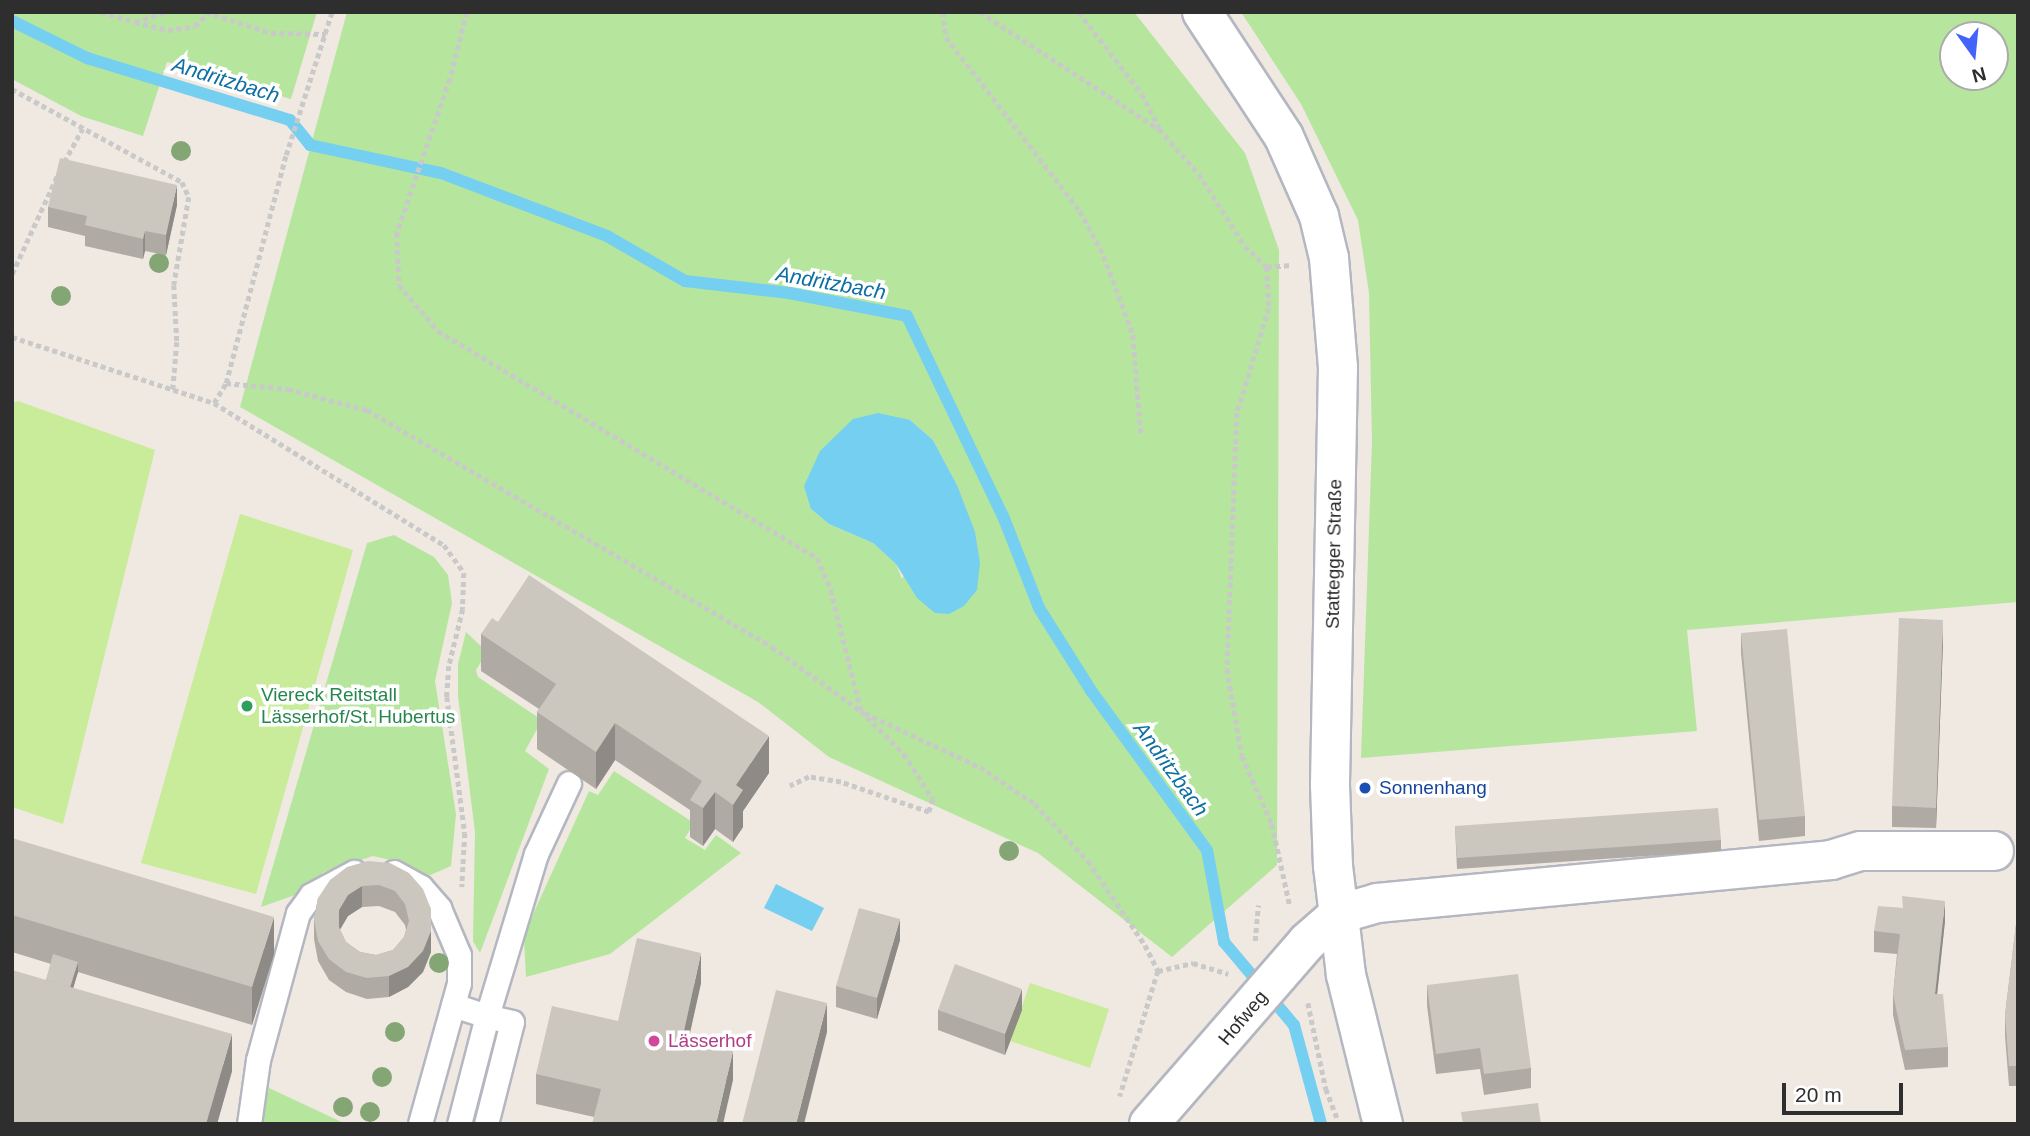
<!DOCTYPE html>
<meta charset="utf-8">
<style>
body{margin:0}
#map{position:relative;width:2030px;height:1136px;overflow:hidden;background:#efe9e1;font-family:Arial,sans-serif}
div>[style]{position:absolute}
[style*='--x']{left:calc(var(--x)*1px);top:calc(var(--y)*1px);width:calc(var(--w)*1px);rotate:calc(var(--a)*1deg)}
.green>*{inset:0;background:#b6e59e}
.pitch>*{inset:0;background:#c9ec9a}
.water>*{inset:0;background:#75cff0}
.stream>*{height:12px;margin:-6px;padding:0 6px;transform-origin:6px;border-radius:6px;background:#75cff0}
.path>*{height:4.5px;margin-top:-2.25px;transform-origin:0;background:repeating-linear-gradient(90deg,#c9c9c9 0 5px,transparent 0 8.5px)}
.roads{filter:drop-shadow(2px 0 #b4b7c1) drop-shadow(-2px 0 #b4b7c1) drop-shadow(0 2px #b4b7c1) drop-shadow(0 -2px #b4b7c1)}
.lane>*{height:23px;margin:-11.5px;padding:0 11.5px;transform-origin:11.5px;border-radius:11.5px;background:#fff}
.street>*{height:38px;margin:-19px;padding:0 19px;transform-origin:19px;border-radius:19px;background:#fff}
.secondary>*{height:38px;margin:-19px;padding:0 19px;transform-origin:19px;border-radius:19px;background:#fff}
.trees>*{width:20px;height:20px;margin:-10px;border-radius:50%;background:#84a574}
.wall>*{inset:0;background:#afaba4}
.shaded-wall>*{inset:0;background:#8e8b86}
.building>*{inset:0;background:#cbc7bf}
.dots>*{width:19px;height:19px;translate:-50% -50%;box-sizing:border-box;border:4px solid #fff;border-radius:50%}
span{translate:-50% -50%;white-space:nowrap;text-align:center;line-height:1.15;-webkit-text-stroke:7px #fff;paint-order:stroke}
.street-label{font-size:19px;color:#2e2e2e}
.leisure-label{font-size:19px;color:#27864d}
.left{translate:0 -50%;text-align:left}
.transit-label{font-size:19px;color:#164399}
.hotel-label{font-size:19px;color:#b23c85}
.water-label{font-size:21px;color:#0d6fa3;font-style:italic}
.frame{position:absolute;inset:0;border:14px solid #2e2e2e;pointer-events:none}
.north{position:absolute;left:1939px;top:21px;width:70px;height:70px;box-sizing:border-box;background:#fff;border:2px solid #ababab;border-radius:50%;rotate:165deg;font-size:19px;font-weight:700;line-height:28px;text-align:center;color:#2e2e2e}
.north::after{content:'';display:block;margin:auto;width:24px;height:32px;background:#4264fb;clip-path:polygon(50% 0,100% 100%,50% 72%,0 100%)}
.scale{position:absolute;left:1782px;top:1083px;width:121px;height:32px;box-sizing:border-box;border:4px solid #2e2e2e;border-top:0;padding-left:9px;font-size:21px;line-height:24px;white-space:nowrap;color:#2e2e2e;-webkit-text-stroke:5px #fff;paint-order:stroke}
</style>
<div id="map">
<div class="green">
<i style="clip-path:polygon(12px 12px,317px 12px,291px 99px,167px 62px,143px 136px,81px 116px,12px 79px)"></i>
<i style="clip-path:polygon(evenodd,347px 12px,1134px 12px,1245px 153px,1279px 250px,1277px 865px,1172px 957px,1038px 853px,829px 757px,758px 702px,240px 407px,347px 12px,910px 420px,933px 440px,957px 485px,902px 579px,896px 564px,873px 543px,829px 524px,811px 509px,910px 420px)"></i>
<i style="clip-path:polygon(evenodd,1241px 12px,2018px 12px,2018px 602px,1687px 630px,1697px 731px,1361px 758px,1372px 442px,1369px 293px,1358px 220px,1301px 104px,1241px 12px,1995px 35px,1995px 77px,1953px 77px,1953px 35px,1995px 35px)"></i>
<i style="clip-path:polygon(394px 535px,434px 557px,448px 575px,452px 603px,435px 681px,456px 814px,451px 866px,426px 877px,399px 862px,373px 856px,324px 872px,298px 894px,261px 907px,367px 543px)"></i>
<i style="clip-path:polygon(466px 632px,487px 652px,476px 670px,478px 677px,542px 720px,525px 751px,549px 769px,480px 953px,473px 941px,475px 832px,458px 696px,458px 664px)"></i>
<i style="clip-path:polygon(614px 771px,694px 823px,685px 838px,705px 850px,716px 835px,741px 853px,610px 954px,526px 977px,524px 938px,534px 912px,589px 791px,598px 795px)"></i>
<i style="clip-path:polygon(269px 1088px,346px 1124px,261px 1124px)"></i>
</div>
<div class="pitch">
<i style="clip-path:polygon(18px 401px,155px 450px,63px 824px,12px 807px,12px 403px)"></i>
<i style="clip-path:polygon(240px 514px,353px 550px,256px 894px,141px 863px)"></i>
<i style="clip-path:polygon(1030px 983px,1109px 1009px,1090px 1068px,1010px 1041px)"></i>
</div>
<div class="water">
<i style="clip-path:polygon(878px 413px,910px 420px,933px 440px,957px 485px,975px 532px,980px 563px,977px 590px,964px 606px,949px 614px,935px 613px,917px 598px,896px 564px,873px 543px,829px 524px,811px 509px,804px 486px,820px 451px,853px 419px)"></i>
<i style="clip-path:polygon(776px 884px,824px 908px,812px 931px,764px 908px)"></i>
</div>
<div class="stream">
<i style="--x:12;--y:21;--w:84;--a:26.3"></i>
<i style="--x:87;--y:58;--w:212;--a:17"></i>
<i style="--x:290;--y:120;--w:32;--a:51"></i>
<i style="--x:310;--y:145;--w:134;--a:12.1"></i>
<i style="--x:441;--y:173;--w:178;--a:20.8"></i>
<i style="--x:607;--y:236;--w:90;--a:30"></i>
<i style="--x:685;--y:281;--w:105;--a:6.6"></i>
<i style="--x:789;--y:293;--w:120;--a:11"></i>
<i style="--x:907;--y:316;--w:222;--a:64.4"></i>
<i style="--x:1003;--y:516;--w:99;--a:68.6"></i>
<i style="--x:1039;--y:608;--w:99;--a:57.8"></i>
<i style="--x:1092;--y:692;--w:195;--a:54"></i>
<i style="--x:1207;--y:850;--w:94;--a:79.5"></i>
<i style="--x:1224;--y:942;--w:109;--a:49.9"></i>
<i style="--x:1294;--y:1025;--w:103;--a:74.7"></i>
</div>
<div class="path">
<i style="--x:101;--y:12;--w:35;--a:16"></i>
<i style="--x:135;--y:22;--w:32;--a:-18"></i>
<i style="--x:206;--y:12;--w:68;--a:17.9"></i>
<i style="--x:271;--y:33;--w:55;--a:1"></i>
<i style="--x:467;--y:12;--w:69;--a:104.2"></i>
<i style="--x:450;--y:79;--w:163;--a:109"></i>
<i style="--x:397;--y:233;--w:52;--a:87.8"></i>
<i style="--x:399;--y:285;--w:60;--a:49.7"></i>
<i style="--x:438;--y:331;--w:442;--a:30.9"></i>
<i style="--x:817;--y:558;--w:35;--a:66"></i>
<i style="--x:831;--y:590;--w:124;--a:76"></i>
<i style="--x:943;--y:12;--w:25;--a:83"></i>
<i style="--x:946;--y:37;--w:220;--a:52.4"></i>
<i style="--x:1080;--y:211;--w:51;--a:61.9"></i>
<i style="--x:1104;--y:256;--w:84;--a:69.8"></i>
<i style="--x:1133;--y:335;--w:99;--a:85.4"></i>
<i style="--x:980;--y:12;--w:214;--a:33.2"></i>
<i style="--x:1159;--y:129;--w:60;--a:48.4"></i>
<i style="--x:1199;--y:174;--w:85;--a:57.4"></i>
<i style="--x:1245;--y:246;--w:30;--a:44"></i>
<i style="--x:1267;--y:267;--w:24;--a:-5"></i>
<i style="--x:1079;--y:12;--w:103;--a:52.5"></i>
<i style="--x:1142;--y:94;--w:38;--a:63"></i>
<i style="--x:135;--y:22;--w:34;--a:14"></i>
<i style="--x:168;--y:30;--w:27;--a:-8"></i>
<i style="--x:195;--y:26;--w:21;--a:-43"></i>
<i style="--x:12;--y:89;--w:194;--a:28.7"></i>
<i style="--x:182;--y:182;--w:17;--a:65"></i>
<i style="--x:189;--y:197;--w:89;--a:99.7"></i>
<i style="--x:174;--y:285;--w:57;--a:87"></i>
<i style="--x:177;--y:342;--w:48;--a:94.8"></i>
<i style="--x:64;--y:162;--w:38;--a:-61"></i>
<i style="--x:1267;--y:267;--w:41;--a:87.2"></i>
<i style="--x:1269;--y:308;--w:110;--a:106.9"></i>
<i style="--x:1237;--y:413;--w:256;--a:92.2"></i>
<i style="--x:1227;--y:669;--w:88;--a:80.2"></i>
<i style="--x:1242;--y:756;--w:74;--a:66.2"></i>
<i style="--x:1272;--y:824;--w:84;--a:77.6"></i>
<i style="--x:12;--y:274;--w:108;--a:-65.3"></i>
<i style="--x:12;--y:337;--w:213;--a:18.1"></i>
<i style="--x:214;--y:403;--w:270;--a:31.7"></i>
<i style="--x:444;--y:545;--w:34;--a:54"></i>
<i style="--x:464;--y:573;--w:36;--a:92"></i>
<i style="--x:463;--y:609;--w:59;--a:103.8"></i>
<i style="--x:449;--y:666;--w:31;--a:94"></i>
<i style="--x:447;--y:697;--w:137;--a:82.5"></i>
<i style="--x:465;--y:833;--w:54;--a:93.2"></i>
<i style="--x:226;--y:383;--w:236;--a:-75.3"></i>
<i style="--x:286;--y:155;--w:150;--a:-72.2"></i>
<i style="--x:214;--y:403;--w:23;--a:-59"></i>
<i style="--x:226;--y:383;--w:62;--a:5.5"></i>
<i style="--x:288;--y:389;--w:82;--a:14.9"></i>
<i style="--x:367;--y:410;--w:469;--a:30.3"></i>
<i style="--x:772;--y:647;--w:110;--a:35.7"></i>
<i style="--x:861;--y:711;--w:61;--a:45"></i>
<i style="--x:904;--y:754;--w:54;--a:57.2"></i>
<i style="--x:933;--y:799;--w:14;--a:107"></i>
<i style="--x:929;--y:812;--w:93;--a:-161.2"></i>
<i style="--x:841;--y:782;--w:32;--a:-171"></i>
<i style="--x:809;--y:777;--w:21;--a:155"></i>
<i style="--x:865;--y:713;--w:127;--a:25.2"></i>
<i style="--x:980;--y:767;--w:66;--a:33.9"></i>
<i style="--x:1035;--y:804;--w:78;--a:47.1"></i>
<i style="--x:1088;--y:861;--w:102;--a:55.8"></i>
<i style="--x:1145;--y:945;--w:29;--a:63"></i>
<i style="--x:1158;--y:971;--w:131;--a:106.9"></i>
<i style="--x:1255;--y:941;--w:36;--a:-85"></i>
<i style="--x:1158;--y:971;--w:36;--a:-13"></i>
<i style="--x:1193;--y:963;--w:37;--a:17"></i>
<i style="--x:1308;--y:1003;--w:88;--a:78.2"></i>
<i style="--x:1326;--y:1089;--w:33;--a:69"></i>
</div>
<div class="roads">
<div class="lane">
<i style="--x:394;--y:872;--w:31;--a:29"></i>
<i style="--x:421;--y:887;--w:28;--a:49"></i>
<i style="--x:439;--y:908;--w:51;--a:66.9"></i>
<i style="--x:459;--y:955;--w:28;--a:90"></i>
<i style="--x:459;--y:983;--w:146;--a:105.5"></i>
<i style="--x:453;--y:1005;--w:36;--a:18"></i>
<i style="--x:487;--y:1016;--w:112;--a:104.5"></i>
<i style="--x:249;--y:1124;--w:65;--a:-82"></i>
<i style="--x:258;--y:1060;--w:152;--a:-74.8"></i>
<i style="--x:298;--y:913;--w:22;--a:-54"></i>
<i style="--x:311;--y:895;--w:49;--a:-28.1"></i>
<i style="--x:486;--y:1124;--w:105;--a:-75.7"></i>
<i style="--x:512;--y:1022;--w:26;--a:-167"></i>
<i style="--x:487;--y:1016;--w:169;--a:-73.2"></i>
<i style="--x:536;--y:854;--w:78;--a:-65.1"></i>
</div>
<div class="street">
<i style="--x:1149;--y:1124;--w:241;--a:-49"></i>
<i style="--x:1307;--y:942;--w:43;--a:-41.2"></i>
<i style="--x:1339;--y:914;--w:40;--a:-16"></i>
<i style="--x:1377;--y:903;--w:456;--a:-5.4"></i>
<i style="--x:1831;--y:860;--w:31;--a:-17"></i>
<i style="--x:1861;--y:851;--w:133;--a:0"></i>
</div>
<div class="secondary">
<i style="--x:1202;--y:12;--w:149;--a:56.7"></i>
<i style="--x:1284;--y:137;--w:86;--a:66.1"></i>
<i style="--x:1319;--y:216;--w:43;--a:76.6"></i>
<i style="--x:1329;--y:258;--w:109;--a:85.3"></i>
<i style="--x:1338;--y:367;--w:418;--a:91.1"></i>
<i style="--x:1330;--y:785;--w:81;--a:87.9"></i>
<i style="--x:1333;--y:866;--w:110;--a:83.2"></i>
<i style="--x:1346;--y:975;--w:154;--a:76.1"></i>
</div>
</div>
<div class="trees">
<i style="left:181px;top:151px"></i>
<i style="left:159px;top:263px"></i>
<i style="left:61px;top:296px"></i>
<i style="left:1009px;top:851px"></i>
<i style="left:439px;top:963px"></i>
<i style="left:395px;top:1032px"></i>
<i style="left:382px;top:1077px"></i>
<i style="left:343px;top:1107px"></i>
<i style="left:370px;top:1112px"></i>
</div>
<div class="wall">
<i style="clip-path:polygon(177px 205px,166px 255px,145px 251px,143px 259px,85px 246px,85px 236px,48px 227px,48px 207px)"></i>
<i style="clip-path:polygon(498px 622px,769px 773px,743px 811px,743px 827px,733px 842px,715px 829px,703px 846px,690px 837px,690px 810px,615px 760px,596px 789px,537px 749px,537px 712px,539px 709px,481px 671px,481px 634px)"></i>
<i style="clip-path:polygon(1741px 633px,1805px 816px,1805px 836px,1759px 841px,1741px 653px)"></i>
<i style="clip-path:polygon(1943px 641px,1936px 828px,1892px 827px,1892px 806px)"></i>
<i style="clip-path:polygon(1455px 826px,1721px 840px,1721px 851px,1457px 869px)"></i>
<i style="clip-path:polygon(12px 838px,274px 954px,252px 1025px,78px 972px,73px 988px,232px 1071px,217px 1124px,12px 1124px,46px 980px,51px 964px,12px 952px)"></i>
<i style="clip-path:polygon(evenodd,409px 873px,431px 952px,423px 972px,408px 987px,389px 997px,367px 999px,346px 992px,329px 980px,318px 961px,314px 939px,314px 919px,318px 898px,409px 873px,379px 906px,395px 912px,405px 925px,406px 930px,404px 937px,393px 950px,376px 955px,360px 952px,346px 942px,340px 930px,348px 916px,362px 907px,379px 906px)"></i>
<i style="clip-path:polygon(2018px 908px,2018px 1086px,2009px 1086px,2005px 1036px,2005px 1015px)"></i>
<i style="clip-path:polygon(1945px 921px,1937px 994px,1948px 1047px,1948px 1067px,1905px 1070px,1893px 1015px,1893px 994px,1897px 954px,1874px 952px,1874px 931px)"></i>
<i style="clip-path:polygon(900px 940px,877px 1019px,836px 1007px,836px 986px)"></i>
<i style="clip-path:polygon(701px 983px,688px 1041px,733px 1080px,594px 1117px,536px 1104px,536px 1074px,618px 1021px)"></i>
<i style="clip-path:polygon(1427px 985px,1531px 1068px,1531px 1088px,1484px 1095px,1480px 1069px,1436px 1074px,1427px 1006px)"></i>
<i style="clip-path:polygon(938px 1010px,1022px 1010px,1005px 1055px,938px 1030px)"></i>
</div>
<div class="shaded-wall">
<i style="clip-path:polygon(177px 185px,177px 205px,166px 255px,166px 235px)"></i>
<i style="clip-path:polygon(145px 231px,145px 251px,143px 259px,143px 239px)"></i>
<i style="clip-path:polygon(1943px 620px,1943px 641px,1936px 828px,1936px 808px)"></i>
<i style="clip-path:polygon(615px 723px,615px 760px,596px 789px,596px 752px)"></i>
<i style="clip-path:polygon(769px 736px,769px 773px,743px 811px,743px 827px,733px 842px,733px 805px,736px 785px)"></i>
<i style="clip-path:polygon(715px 792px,715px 829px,703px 846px,703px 808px)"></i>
<i style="clip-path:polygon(362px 886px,362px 907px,348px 916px,339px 931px,339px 947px,339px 910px,348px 895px)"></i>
<i style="clip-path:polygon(1945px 901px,1945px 921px,1935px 1014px,1935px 994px)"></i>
<i style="clip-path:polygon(431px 909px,431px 952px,423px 972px,408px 987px,389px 997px,389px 976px)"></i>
<i style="clip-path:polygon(274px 917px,274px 954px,252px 1025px,252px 987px)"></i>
<i style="clip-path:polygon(900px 919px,900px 940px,877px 1019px,877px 998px)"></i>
<i style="clip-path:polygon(701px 953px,701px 983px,682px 1069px,682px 1040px)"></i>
<i style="clip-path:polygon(78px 962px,78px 972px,63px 1022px,63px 1011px)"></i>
<i style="clip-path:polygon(1022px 989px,1022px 1010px,1005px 1055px,1005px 1034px)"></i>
<i style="clip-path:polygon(827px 1003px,827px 1032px,804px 1124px,796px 1124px)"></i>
<i style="clip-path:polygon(232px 1034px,232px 1071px,217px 1124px,206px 1124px)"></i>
<i style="clip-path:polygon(733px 1051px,733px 1080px,723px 1124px,716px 1124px)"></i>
</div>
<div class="building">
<i style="clip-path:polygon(60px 158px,177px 185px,166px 235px,145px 231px,143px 239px,85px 225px,87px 216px,48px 207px)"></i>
<i style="clip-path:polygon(529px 575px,769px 736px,736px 785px,743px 790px,733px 805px,715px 792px,703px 808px,690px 800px,702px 781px,615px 723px,596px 752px,537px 712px,556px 684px,481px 634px,492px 618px,498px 622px)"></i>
<i style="clip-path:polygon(1899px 618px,1943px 620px,1936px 808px,1892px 806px)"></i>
<i style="clip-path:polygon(1787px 629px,1805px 816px,1759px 820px,1741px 633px)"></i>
<i style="clip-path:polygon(1718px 808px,1721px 840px,1457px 858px,1455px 826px)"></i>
<i style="clip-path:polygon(12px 838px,274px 917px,252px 987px,12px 915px)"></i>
<i style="clip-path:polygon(evenodd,368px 861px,390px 863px,409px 873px,423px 889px,431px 909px,431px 931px,423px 951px,408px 967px,389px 976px,367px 978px,346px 972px,329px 959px,318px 941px,314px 919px,318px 898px,330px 880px,347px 867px,368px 861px,379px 885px,395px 891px,405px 904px,409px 921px,404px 937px,393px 950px,376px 955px,360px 952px,346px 942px,339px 927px,339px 910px,348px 895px,362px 886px,379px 885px)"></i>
<i style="clip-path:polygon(1902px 896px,1945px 901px,1935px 994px,1943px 994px,1948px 1047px,1905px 1050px,1893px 994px,1900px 934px,1874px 931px,1878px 906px,1903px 908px)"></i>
<i style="clip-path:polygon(859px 908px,900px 919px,877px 998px,836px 986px)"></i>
<i style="clip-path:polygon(2018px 908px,2018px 1066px,2009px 1066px,2005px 1015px)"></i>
<i style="clip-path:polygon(637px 938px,701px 953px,682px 1040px,733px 1051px,716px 1124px,592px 1124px,601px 1089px,536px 1074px,552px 1006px,618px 1021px)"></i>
<i style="clip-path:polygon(53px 954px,78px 962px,70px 987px,46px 980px)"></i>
<i style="clip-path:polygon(955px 964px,1022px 989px,1005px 1034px,938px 1010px)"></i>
<i style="clip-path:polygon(12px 970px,232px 1034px,206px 1124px,12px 1124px)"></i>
<i style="clip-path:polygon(1518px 974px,1531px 1068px,1484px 1074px,1480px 1048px,1436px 1054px,1427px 985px)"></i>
<i style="clip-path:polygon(776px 990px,827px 1003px,796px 1124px,742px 1124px)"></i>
<i style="clip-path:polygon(1538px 1103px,1541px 1124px,1463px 1124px,1461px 1112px)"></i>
</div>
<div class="dots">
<i style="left:247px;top:706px;background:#2e9e5b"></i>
<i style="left:1365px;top:788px;background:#1a4fb4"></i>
<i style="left:654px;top:1041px;background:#d1479c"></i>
</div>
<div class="street-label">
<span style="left:1334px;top:554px;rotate:-89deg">Stattegger Straße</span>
<span style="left:1243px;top:1018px;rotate:-50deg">Hofweg</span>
</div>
<div class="leisure-label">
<span class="left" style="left:261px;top:706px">Viereck Reitstall<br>Lässerhof/St. Hubertus</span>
</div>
<div class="transit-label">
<span class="left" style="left:1379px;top:788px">Sonnenhang</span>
</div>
<div class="hotel-label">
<span class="left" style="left:668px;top:1041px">Lässerhof</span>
</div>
<div class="water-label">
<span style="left:226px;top:80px;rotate:17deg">Andritzbach</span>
<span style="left:831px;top:283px;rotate:10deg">Andritzbach</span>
<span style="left:1171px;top:769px;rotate:54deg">Andritzbach</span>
</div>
<div class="frame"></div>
<div class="north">N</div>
<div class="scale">20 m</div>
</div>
